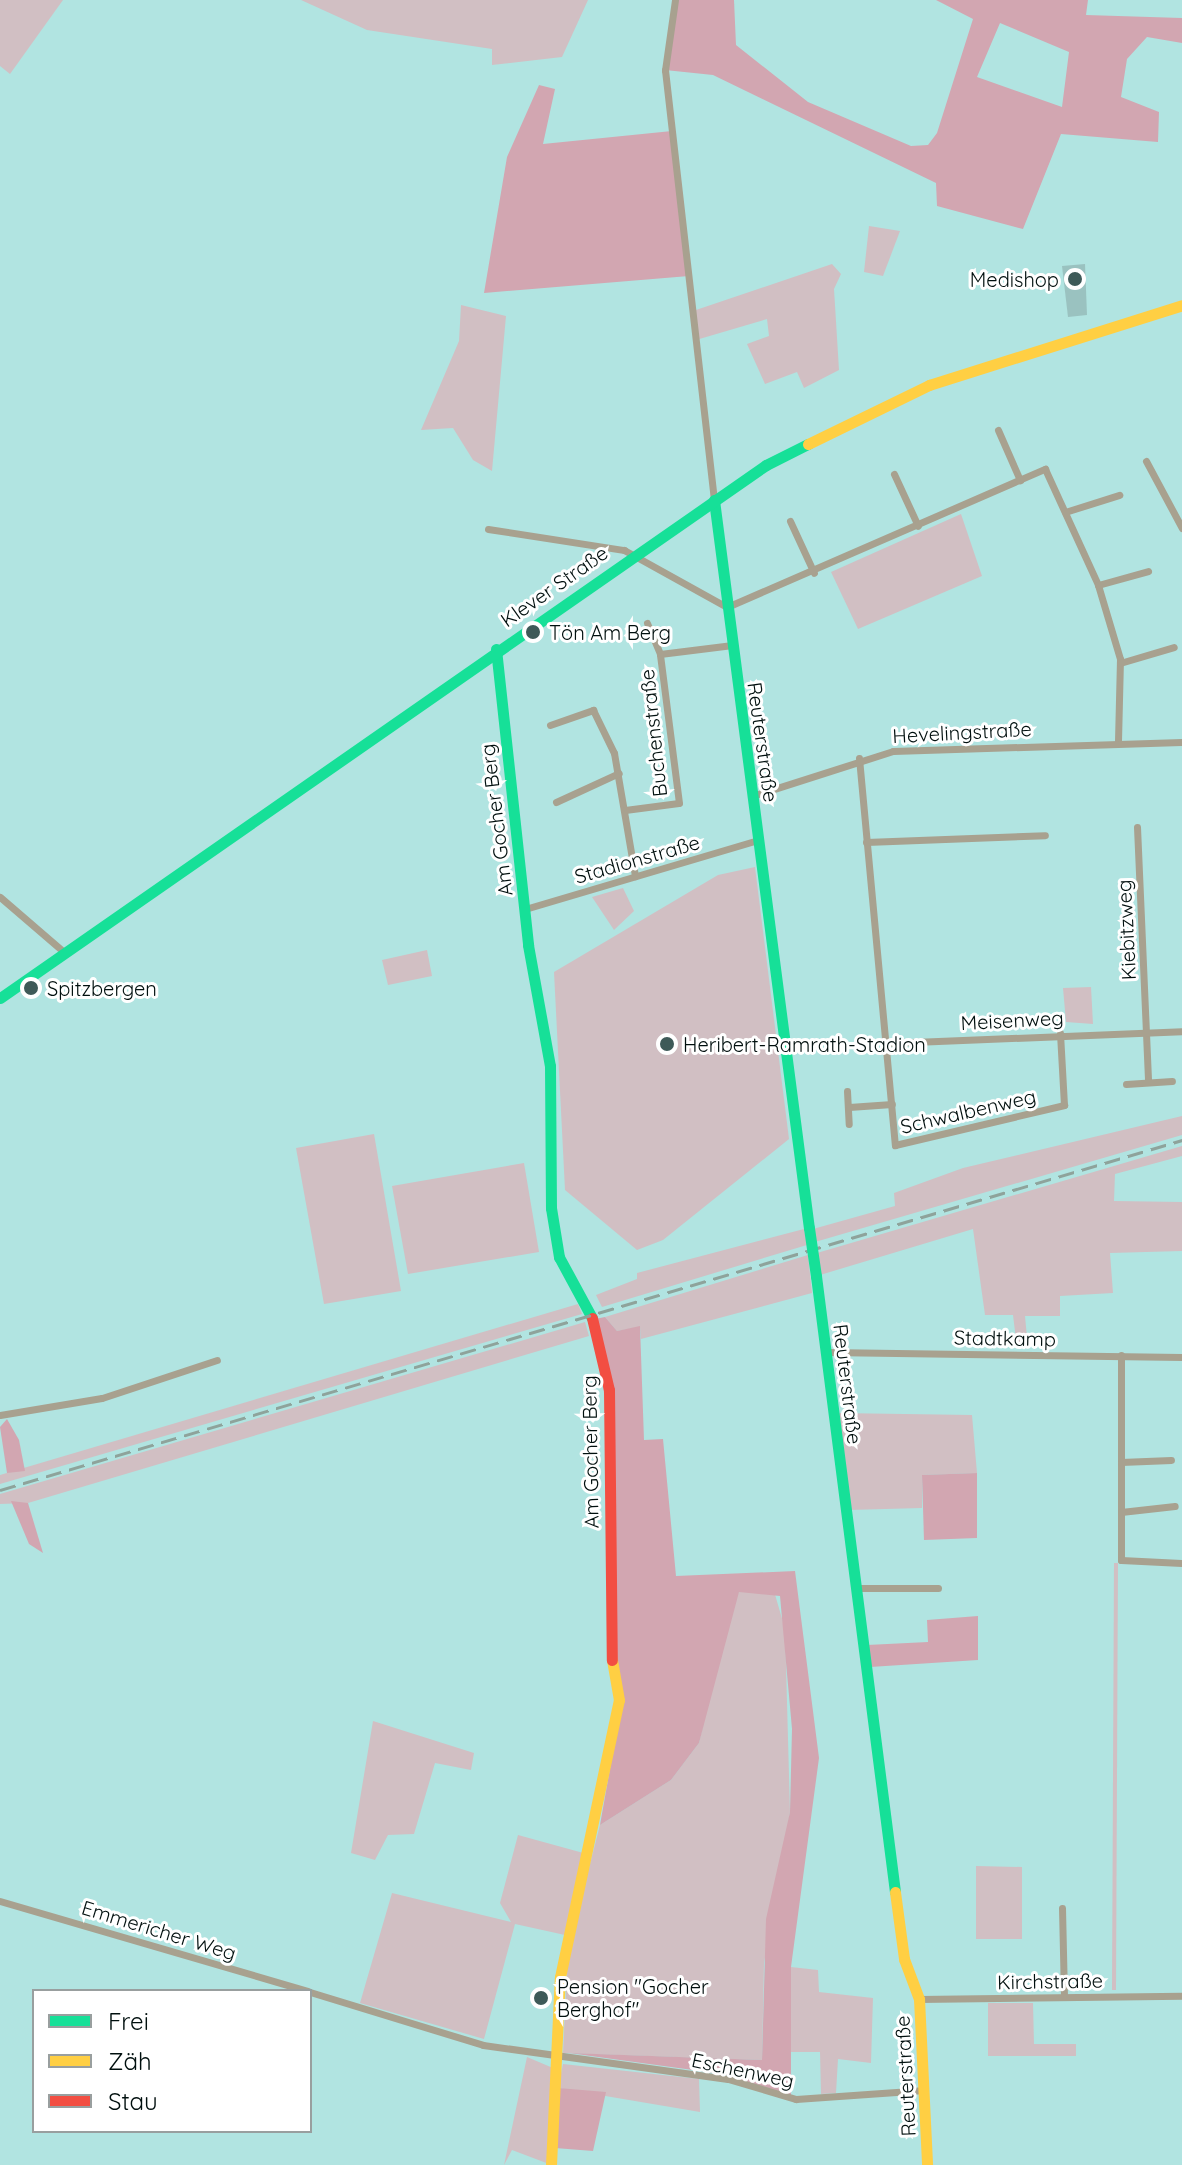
<!DOCTYPE html>
<meta charset="utf-8">
<style>
body{margin:0}
#map{position:relative;width:1182px;height:2165px;overflow:hidden;background:#b1e4e1;font-family:Quicksand,sans-serif}
div>[style]{position:absolute}
[style*='--x']{left:calc(var(--x)*1px);top:calc(var(--y)*1px);width:calc(var(--w)*1px);rotate:calc(var(--a)*1deg)}
.green>*{inset:0;background:#d1bfc3}
.forest>*{inset:0;background:#d2a6b1}
.building>*{inset:0;background:#9ac2c0}
.street>*{height:7px;margin:-3.5px;padding:0 3.5px;transform-origin:3.5px;border-radius:3.5px;background:#a8a18f}
.fast>*{height:11px;margin:-5.5px;padding:0 5.5px;transform-origin:5.5px;border-radius:5.5px;background:#16e098}
.slow>*{height:11px;margin:-5.5px;padding:0 5.5px;transform-origin:5.5px;border-radius:5.5px;background:#ffcf43}
.jam>*{height:11px;margin:-5.5px;padding:0 5.5px;transform-origin:5.5px;border-radius:5.5px;background:#f24e42}
.rail>*{height:3px;margin-top:-1.5px;transform-origin:0;background:repeating-linear-gradient(90deg,#8ea39b 0 16px,transparent 0 24px)}
.fast-bridge>*{height:11px;margin:-5.5px;padding:0 5.5px;transform-origin:5.5px;border-radius:5.5px;background:#16e098}
.dots>*{width:22px;height:22px;translate:-50% -50%;box-sizing:border-box;border:4px solid #fff;border-radius:50%}
span{translate:-50% -50%;white-space:nowrap;text-align:center;line-height:1.15;-webkit-text-stroke:6px #fff;paint-order:stroke}
.poi-label{font-size:20px;color:#000f0e}
.right{translate:-100% -50%;text-align:right}
.left{translate:0 -50%;text-align:left}
.street-label{font-size:20px;color:#000f0e}
.legend{position:absolute;left:32px;top:1989px;width:280px;height:144px;box-sizing:border-box;background:#fff;border:2px solid #999f9f;margin:0;padding:10px 14px;list-style:none;font-size:24px;color:#000f0e}
.legend li{display:flex;align-items:center;gap:16px;height:40px}
.legend b{width:40px;border:2px solid #999f9f}
</style>
<div id="map">
<div class="green">
<i style="clip-path:polygon(0 0,63px 0,10px 74px,0 66px)"></i>
<i style="clip-path:polygon(301px 0,588px 0,562px 57px,492px 65px,492px 49px,367px 30px)"></i>
<i style="clip-path:polygon(869px 226px,900px 231px,883px 276px,864px 272px)"></i>
<i style="clip-path:polygon(832px 264px,841px 274px,834px 289px,839px 370px,804px 388px,797px 372px,765px 384px,747px 344px,769px 336px,767px 319px,696px 340px,693px 311px)"></i>
<i style="clip-path:polygon(461px 305px,506px 316px,492px 471px,473px 460px,453px 428px,421px 430px,459px 341px)"></i>
<i style="clip-path:polygon(961px 514px,982px 576px,858px 629px,831px 572px)"></i>
<i style="clip-path:polygon(755px 867px,789px 1139px,663px 1240px,637px 1250px,565px 1190px,554px 972px,718px 875px)"></i>
<i style="clip-path:polygon(623px 888px,634px 911px,614px 930px,592px 897px)"></i>
<i style="clip-path:polygon(427px 950px,432px 976px,388px 985px,382px 960px)"></i>
<i style="clip-path:polygon(1091px 987px,1093px 1024px,1066px 1022px,1063px 988px)"></i>
<i style="clip-path:polygon(1182px 1116px,1182px 1135px,815px 1242px,813px 1229px,895px 1206px,894px 1193px,963px 1168px)"></i>
<i style="clip-path:polygon(374px 1134px,401px 1291px,324px 1304px,296px 1148px)"></i>
<i style="clip-path:polygon(1182px 1146px,1182px 1156px,1115px 1174px,1114px 1201px,1182px 1202px,1182px 1251px,1110px 1253px,1113px 1293px,1060px 1296px,1060px 1316px,1025px 1316px,1028px 1348px,1017px 1348px,1013px 1315px,985px 1315px,973px 1229px,820px 1275px,817px 1253px)"></i>
<i style="clip-path:polygon(524px 1163px,539px 1252px,408px 1274px,392px 1186px)"></i>
<i style="clip-path:polygon(804px 1229px,807px 1245px,602px 1307px,596px 1295px,637px 1279px,637px 1273px)"></i>
<i style="clip-path:polygon(808px 1255px,812px 1293px,641px 1339px,640px 1327px,617px 1331px,605px 1317px)"></i>
<i style="clip-path:polygon(578px 1304px,582px 1314px,0 1484px,0 1475px)"></i>
<i style="clip-path:polygon(585px 1322px,589px 1336px,28px 1503px,0 1504px,0 1494px)"></i>
<i style="clip-path:polygon(837px 1413px,972px 1415px,977px 1473px,922px 1475px,922px 1508px,849px 1510px)"></i>
<i style="clip-path:polygon(1114px 1563px,1118px 1563px,1116px 1990px,1112px 1990px)"></i>
<i style="clip-path:polygon(774px 1591px,785px 1629px,790px 1812px,764px 1963px,762px 2060px,563px 2053px,568px 1950px,600px 1825px,671px 1780px,699px 1743px,730px 1608px,739px 1592px)"></i>
<i style="clip-path:polygon(373px 1721px,474px 1753px,471px 1770px,435px 1763px,414px 1834px,388px 1835px,375px 1860px,351px 1853px)"></i>
<i style="clip-path:polygon(518px 1835px,587px 1854px,565px 1935px,515px 1924px,484px 2039px,360px 2003px,392px 1893px,511px 1922px,500px 1903px)"></i>
<i style="clip-path:polygon(976px 1866px,1022px 1867px,1022px 1939px,976px 1939px)"></i>
<i style="clip-path:polygon(791px 1967px,818px 1970px,819px 1992px,873px 1998px,871px 2063px,838px 2059px,836px 2093px,821px 2094px,820px 2052px,791px 2052px)"></i>
<i style="clip-path:polygon(988px 2003px,1033px 2003px,1034px 2044px,1076px 2044px,1076px 2056px,988px 2056px)"></i>
<i style="clip-path:polygon(527px 2057px,553px 2068px,549px 2164px,512px 2150px,504px 2165px)"></i>
<i style="clip-path:polygon(563px 2064px,699px 2079px,700px 2112px,558px 2088px)"></i>
</div>
<div class="forest">
<i style="clip-path:polygon(evenodd,675px 0,734px 0,736px 45px,808px 102px,911px 146px,928px 145px,937px 133px,973px 19px,936px 0,1088px 0,1086px 15px,1182px 18px,1182px 43px,1147px 37px,1127px 59px,1121px 97px,1159px 112px,1158px 142px,1061px 134px,1023px 229px,937px 206px,936px 183px,713px 75px,665px 70px,675px 0,1000px 23px,1069px 52px,1062px 107px,977px 77px,1000px 23px)"></i>
<i style="clip-path:polygon(539px 85px,555px 89px,543px 144px,672px 131px,689px 276px,484px 293px,507px 157px)"></i>
<i style="clip-path:polygon(605px 1317px,617px 1331px,640px 1326px,644px 1440px,663px 1439px,676px 1576px,795px 1571px,819px 1758px,791px 1967px,791px 2095px,722px 2074px,569px 2053px,762px 2060px,766px 1919px,790px 1812px,792px 1729px,780px 1596px,739px 1592px,699px 1743px,671px 1780px,600px 1825px,617px 1729px,608px 1626px,613px 1468px,595px 1319px)"></i>
<i style="clip-path:polygon(7px 1419px,19px 1440px,25px 1471px,7px 1473px,0 1427px)"></i>
<i style="clip-path:polygon(977px 1473px,977px 1538px,924px 1540px,922px 1475px)"></i>
<i style="clip-path:polygon(11px 1501px,28px 1503px,43px 1553px,29px 1544px)"></i>
<i style="clip-path:polygon(978px 1616px,978px 1660px,870px 1667px,867px 1645px,928px 1642px,927px 1620px)"></i>
<i style="clip-path:polygon(558px 2088px,606px 2092px,593px 2151px,555px 2148px)"></i>
</div>
<div class="building">
<i style="clip-path:polygon(1085px 264px,1087px 315px,1068px 317px,1062px 266px)"></i>
</div>
<div class="street">
<i style="--x:675;--y:0;--w:71;--a:98.1"></i>
<i style="--x:665;--y:70;--w:433;--a:83.5"></i>
<i style="--x:998;--y:430;--w:55;--a:66.3"></i>
<i style="--x:1146;--y:461;--w:76;--a:61.8"></i>
<i style="--x:894;--y:474;--w:57;--a:65.2"></i>
<i style="--x:1065;--y:512;--w:57;--a:-17.5"></i>
<i style="--x:790;--y:521;--w:57;--a:65.2"></i>
<i style="--x:488;--y:529;--w:138;--a:8.8"></i>
<i style="--x:624;--y:550;--w:118;--a:29"></i>
<i style="--x:727;--y:607;--w:347;--a:-23.5"></i>
<i style="--x:1045;--y:469;--w:128;--a:65.4"></i>
<i style="--x:1098;--y:585;--w:77;--a:73.4"></i>
<i style="--x:1120;--y:659;--w:83;--a:91.4"></i>
<i style="--x:1098;--y:585;--w:52;--a:-15.6"></i>
<i style="--x:647;--y:623;--w:34;--a:67"></i>
<i style="--x:1120;--y:663;--w:56;--a:-16.5"></i>
<i style="--x:550;--y:725;--w:46;--a:-19.2"></i>
<i style="--x:593;--y:710;--w:48;--a:64"></i>
<i style="--x:614;--y:753;--w:125;--a:80.3"></i>
<i style="--x:859;--y:758;--w:389;--a:84.7"></i>
<i style="--x:895;--y:1145;--w:174;--a:-13.3"></i>
<i style="--x:1064;--y:1105;--w:72;--a:-93.2"></i>
<i style="--x:752;--y:796;--w:148;--a:-17.7"></i>
<i style="--x:893;--y:751;--w:289;--a:-1.8"></i>
<i style="--x:556;--y:802;--w:69;--a:-24.7"></i>
<i style="--x:625;--y:810;--w:54;--a:-7.4"></i>
<i style="--x:679;--y:803;--w:150;--a:-97.3"></i>
<i style="--x:660;--y:654;--w:73;--a:-7.1"></i>
<i style="--x:1137;--y:827;--w:255;--a:87.5"></i>
<i style="--x:866;--y:842;--w:179;--a:-2.2"></i>
<i style="--x:0;--y:897;--w:86;--a:40.7"></i>
<i style="--x:525;--y:909;--w:243;--a:-16.5"></i>
<i style="--x:889;--y:1043;--w:293;--a:-2.3"></i>
<i style="--x:1126;--y:1084;--w:46;--a:-3.7"></i>
<i style="--x:847;--y:1091;--w:33;--a:87"></i>
<i style="--x:849;--y:1107;--w:43;--a:-4"></i>
<i style="--x:827;--y:1352;--w:355;--a:0.8"></i>
<i style="--x:1121;--y:1355;--w:205;--a:90"></i>
<i style="--x:1121;--y:1560;--w:61;--a:2.8"></i>
<i style="--x:0;--y:1415;--w:103;--a:-9.5"></i>
<i style="--x:102;--y:1398;--w:121;--a:-18.3"></i>
<i style="--x:1121;--y:1462;--w:50;--a:-2.3"></i>
<i style="--x:1121;--y:1512;--w:54;--a:-6.3"></i>
<i style="--x:856;--y:1588;--w:82;--a:0"></i>
<i style="--x:0;--y:1901;--w:321;--a:16.3"></i>
<i style="--x:1062;--y:1908;--w:89;--a:88.7"></i>
<i style="--x:310;--y:1992;--w:181;--a:17"></i>
<i style="--x:483;--y:2045;--w:247;--a:7.9"></i>
<i style="--x:728;--y:2079;--w:71;--a:16.4"></i>
<i style="--x:796;--y:2099;--w:129;--a:-4"></i>
<i style="--x:919;--y:1999;--w:263;--a:-0.7"></i>
</div>
<div class="fast">
<i style="--x:714;--y:500;--w:734;--a:82.57"></i>
<i style="--x:496;--y:649;--w:298;--a:83.8"></i>
<i style="--x:528;--y:945;--w:123;--a:79.7"></i>
<i style="--x:550;--y:1066;--w:142;--a:89.6"></i>
<i style="--x:551;--y:1208;--w:50;--a:80.7"></i>
<i style="--x:559;--y:1257;--w:69;--a:61.6"></i>
<i style="--x:0;--y:998;--w:933;--a:-34.83"></i>
<i style="--x:766;--y:465;--w:47;--a:-26.6"></i>
<i style="--x:816;--y:1276;--w:621;--a:82.69"></i>
</div>
<div class="slow">
<i style="--x:808;--y:444;--w:135;--a:-26"></i>
<i style="--x:929;--y:385;--w:265;--a:-17.5"></i>
<i style="--x:895;--y:1892;--w:68;--a:82.3"></i>
<i style="--x:904;--y:1959;--w:43;--a:69.4"></i>
<i style="--x:919;--y:1999;--w:166;--a:87.2"></i>
<i style="--x:551;--y:2165;--w:188;--a:-87.3"></i>
<i style="--x:560;--y:1977;--w:283;--a:-78"></i>
<i style="--x:619;--y:1700;--w:41;--a:-99.9"></i>
</div>
<div class="jam">
<i style="--x:592;--y:1318;--w:74;--a:76.7"></i>
<i style="--x:609;--y:1390;--w:270;--a:89.4"></i>
</div>
<div class="rail">
<i style="--x:0;--y:1490;--w:1233;--a:-16.49"></i>
</div>
<div class="fast-bridge">
<i style="--x:809;--y:1228;--w:49;--a:81.7"></i>
</div>
<div class="dots">
<i style="left:1075px;top:279px;background:#3e5a58"></i>
<i style="left:533px;top:632px;background:#3e5a58"></i>
<i style="left:31px;top:988px;background:#3e5a58"></i>
<i style="left:667px;top:1044px;background:#3e5a58"></i>
<i style="left:541px;top:1998px;background:#3e5a58"></i>
</div>
<div class="poi-label">
<span class="right" style="left:1059px;top:279px">Medishop</span>
<span class="left" style="left:549px;top:632px">Tön Am Berg</span>
<span class="left" style="left:47px;top:988px">Spitzbergen</span>
<span class="left" style="left:683px;top:1044px">Heribert-Ramrath-Stadion</span>
<span class="left" style="left:557px;top:1998px">Pension "Gocher<br>Berghof"</span>
</div>
<div class="street-label">
<span style="left:554px;top:586px;rotate:-35deg">Klever Straße</span>
<span style="left:962px;top:732px;rotate:-3deg">Hevelingstraße</span>
<span style="left:653px;top:733px;rotate:-96deg">Buchenstraße</span>
<span style="left:763px;top:742px;rotate:82deg">Reuterstraße</span>
<span style="left:496px;top:820px;rotate:-97deg">Am Gocher Berg</span>
<span style="left:637px;top:859px;rotate:-16deg">Stadionstraße</span>
<span style="left:1126px;top:930px;rotate:-93deg">Kiebitzweg</span>
<span style="left:1012px;top:1020px;rotate:-3deg">Meisenweg</span>
<span style="left:968px;top:1111px;rotate:-13deg">Schwalbenweg</span>
<span style="left:1005px;top:1338px;rotate:1deg">Stadtkamp</span>
<span style="left:848px;top:1384px;rotate:83deg">Reuterstraße</span>
<span style="left:590px;top:1452px;rotate:-91deg">Am Gocher Berg</span>
<span style="left:159px;top:1930px;rotate:17deg">Emmericher Weg</span>
<span style="left:1050px;top:1981px;rotate:-1deg">Kirchstraße</span>
<span style="left:743px;top:2070px;rotate:12deg">Eschenweg</span>
<span style="left:905px;top:2076px;rotate:-93deg">Reuterstraße</span>
</div>
<ul class="legend">
<li><b style="height:10px;background:#16e098"></b>Frei</li>
<li><b style="height:10px;background:#ffcf43"></b>Zäh</li>
<li><b style="height:10px;background:#f24e42"></b>Stau</li>
</ul>
</div>
